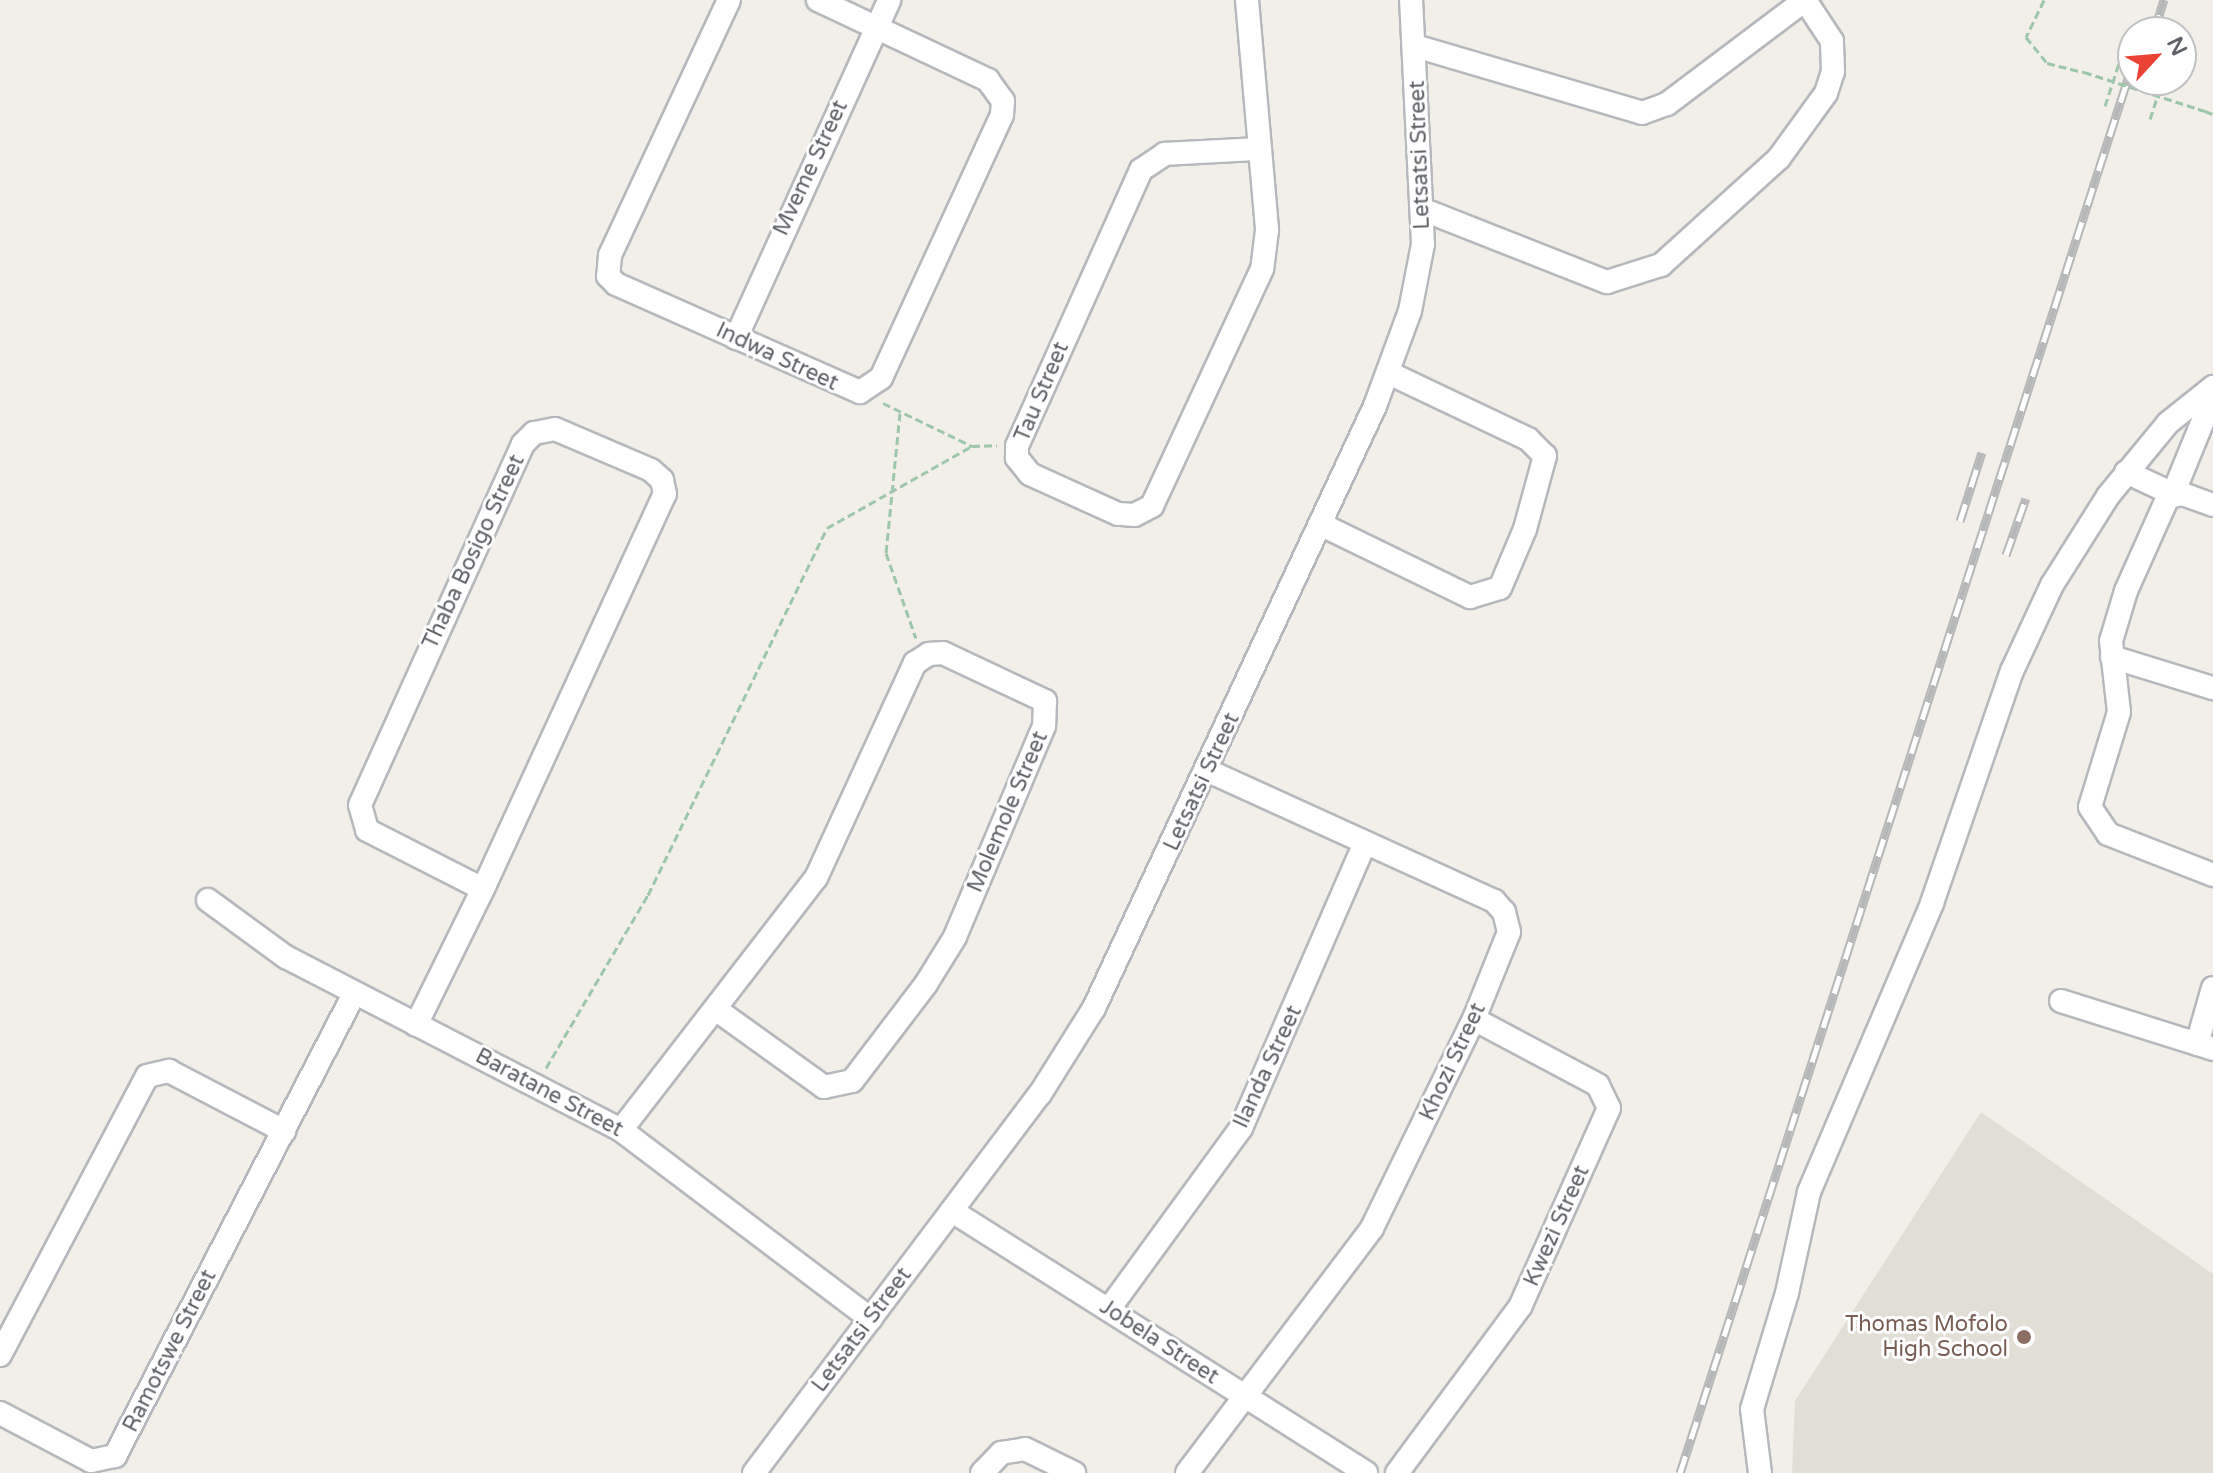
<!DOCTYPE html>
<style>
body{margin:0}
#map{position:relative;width:2213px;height:1473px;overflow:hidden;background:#f1efe8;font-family:"Varela Round",sans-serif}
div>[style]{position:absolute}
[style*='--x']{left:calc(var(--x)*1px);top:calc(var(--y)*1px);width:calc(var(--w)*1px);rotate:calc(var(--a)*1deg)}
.education>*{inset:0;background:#e1ded6}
.path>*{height:3px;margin-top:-1.5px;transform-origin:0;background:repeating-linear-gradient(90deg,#9cc7a9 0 8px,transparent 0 12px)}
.roads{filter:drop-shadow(2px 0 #b5b8bc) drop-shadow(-2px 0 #b5b8bc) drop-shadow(0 2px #b5b8bc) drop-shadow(0 -2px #b5b8bc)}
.minor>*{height:22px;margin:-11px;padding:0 11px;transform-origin:11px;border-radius:11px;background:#fff}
.rail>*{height:9px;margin-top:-4.5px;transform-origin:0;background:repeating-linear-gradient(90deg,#fff 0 18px,#b6b7b8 0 36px);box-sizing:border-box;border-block:2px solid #b6b7b8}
.path-bridge>*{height:3px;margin-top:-1.5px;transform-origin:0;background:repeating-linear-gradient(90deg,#9cc7a9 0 8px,transparent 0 12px)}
.dots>*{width:22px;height:22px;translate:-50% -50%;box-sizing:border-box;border:4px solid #fff;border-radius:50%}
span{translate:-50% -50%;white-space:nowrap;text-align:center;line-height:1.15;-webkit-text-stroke:6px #fff;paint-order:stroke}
.street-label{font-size:22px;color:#5f6368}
.education-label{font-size:22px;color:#785e54}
.right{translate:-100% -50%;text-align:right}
.north{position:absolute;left:2117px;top:16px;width:80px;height:80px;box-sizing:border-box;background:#fff;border:2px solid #bfc1c3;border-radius:50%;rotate:64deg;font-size:22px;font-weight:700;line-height:32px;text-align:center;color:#5f6368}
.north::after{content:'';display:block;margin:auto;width:28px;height:36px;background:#ea4335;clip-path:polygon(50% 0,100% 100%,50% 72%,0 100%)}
</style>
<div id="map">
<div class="education">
<i style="clip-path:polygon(1981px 1112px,2213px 1274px,2213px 1473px,1792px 1473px,1795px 1401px)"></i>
</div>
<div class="path">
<i style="--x:2044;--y:0;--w:41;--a:115.9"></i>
<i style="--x:2026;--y:37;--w:33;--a:51"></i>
<i style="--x:2047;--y:63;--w:38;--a:14"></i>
<i style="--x:2105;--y:106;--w:58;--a:-71.9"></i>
<i style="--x:2205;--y:111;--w:9;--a:21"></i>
<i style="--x:2150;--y:119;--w:41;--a:-71.6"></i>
<i style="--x:883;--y:403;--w:99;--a:25.8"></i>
<i style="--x:972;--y:446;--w:25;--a:-2"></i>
<i style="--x:900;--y:413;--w:141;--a:95.7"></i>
<i style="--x:886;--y:553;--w:90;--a:70.6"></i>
<i style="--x:546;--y:1068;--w:201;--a:-59.5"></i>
<i style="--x:648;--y:895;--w:408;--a:-64"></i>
<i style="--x:827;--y:528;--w:167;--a:-29.5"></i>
</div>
<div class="roads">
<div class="minor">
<i style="--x:729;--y:0;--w:281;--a:115"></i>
<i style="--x:610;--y:255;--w:21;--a:95"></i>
<i style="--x:608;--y:276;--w:11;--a:45"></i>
<i style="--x:616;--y:284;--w:267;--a:23.9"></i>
<i style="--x:860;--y:392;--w:25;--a:-34"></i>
<i style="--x:881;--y:378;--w:289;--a:-65.3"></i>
<i style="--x:1002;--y:115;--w:14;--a:-86"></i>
<i style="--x:1003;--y:101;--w:26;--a:-126"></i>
<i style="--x:988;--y:80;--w:188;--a:-154.8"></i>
<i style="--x:1247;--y:0;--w:231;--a:85"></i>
<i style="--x:1267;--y:230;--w:39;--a:97"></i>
<i style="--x:1262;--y:269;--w:261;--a:114.9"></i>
<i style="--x:1152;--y:506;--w:20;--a:153"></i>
<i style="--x:1134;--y:515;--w:16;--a:-176"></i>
<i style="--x:1118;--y:514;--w:97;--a:-155.6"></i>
<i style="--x:1030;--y:474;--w:21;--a:-129"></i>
<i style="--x:1017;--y:458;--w:12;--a:-90"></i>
<i style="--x:1017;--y:446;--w:303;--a:-65.8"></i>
<i style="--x:1141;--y:170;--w:29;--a:-34"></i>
<i style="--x:1165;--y:154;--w:93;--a:-3.1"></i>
<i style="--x:1415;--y:46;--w:237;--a:16.4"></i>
<i style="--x:1642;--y:113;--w:27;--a:-20"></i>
<i style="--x:1667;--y:104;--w:173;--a:-37"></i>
<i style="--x:1424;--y:210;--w:197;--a:21.5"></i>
<i style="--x:1607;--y:282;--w:57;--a:-17.5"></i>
<i style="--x:1661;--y:265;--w:159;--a:-42.2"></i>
<i style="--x:1779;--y:158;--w:80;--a:-54.1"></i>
<i style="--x:1826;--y:93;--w:22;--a:-72"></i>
<i style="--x:1833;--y:72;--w:31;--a:-92"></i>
<i style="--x:1832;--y:41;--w:49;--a:-123.4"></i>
<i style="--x:736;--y:338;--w:371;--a:-65.6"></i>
<i style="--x:2126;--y:472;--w:52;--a:25.1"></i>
<i style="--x:2173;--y:494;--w:106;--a:-67.8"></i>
<i style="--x:2213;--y:505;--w:32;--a:-160"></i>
<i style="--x:2183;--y:494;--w:15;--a:169"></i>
<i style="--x:2168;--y:497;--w:103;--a:114.1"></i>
<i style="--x:2126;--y:591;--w:52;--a:106.7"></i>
<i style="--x:2111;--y:641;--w:71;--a:83.6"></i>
<i style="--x:2119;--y:712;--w:99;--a:107"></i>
<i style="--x:2090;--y:807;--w:32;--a:56"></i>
<i style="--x:2108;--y:834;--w:113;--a:21.3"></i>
<i style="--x:1320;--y:524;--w:167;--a:26"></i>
<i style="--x:1470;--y:597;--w:31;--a:-17"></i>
<i style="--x:1500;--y:588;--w:64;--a:-67"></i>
<i style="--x:1525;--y:529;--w:76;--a:-74.7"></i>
<i style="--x:1545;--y:456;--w:24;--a:-135"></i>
<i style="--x:1528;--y:439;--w:154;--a:-154.6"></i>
<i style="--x:2112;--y:657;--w:106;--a:17.1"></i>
<i style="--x:208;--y:900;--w:97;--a:36.2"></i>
<i style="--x:286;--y:957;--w:377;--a:27.3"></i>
<i style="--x:621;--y:1130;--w:313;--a:37.1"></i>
<i style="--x:2061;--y:1001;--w:159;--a:17.5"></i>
<i style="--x:416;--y:1025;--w:152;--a:-63.8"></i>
<i style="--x:483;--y:889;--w:435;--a:-65.3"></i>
<i style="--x:665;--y:494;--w:14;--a:-102"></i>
<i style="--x:662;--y:480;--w:15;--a:-138"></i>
<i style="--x:651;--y:470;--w:104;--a:-156.9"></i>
<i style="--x:555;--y:429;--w:21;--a:169"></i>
<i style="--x:534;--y:433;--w:16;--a:135"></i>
<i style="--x:523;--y:444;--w:396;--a:114.3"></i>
<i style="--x:360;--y:805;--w:26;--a:74"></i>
<i style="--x:367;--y:830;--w:130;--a:27"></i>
<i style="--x:2197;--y:1044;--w:58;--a:-74.1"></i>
<i style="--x:621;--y:1130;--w:319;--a:-52.3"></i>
<i style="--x:816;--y:878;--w:237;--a:-65.3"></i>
<i style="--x:915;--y:663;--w:17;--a:-33"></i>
<i style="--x:929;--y:654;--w:14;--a:-4"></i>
<i style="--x:943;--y:653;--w:113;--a:25.2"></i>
<i style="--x:1045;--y:701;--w:25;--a:92"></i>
<i style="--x:1044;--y:726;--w:229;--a:112.9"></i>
<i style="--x:955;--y:937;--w:55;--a:121.7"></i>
<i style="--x:926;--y:984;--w:122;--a:127.3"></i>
<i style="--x:852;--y:1081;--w:29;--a:168"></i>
<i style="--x:824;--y:1087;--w:132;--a:-144.3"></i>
<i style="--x:952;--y:1211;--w:490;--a:32.3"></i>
<i style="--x:1109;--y:1309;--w:224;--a:-53.9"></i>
<i style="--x:1241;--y:1128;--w:311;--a:-66.5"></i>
<i style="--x:0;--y:1355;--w:315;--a:-62.2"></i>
<i style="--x:147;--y:1076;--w:23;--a:-13"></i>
<i style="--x:169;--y:1071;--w:130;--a:27.6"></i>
<i style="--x:0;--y:1413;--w:103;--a:27.8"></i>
<i style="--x:91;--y:1461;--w:25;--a:-12"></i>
<i style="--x:115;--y:1456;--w:520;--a:-62.65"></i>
<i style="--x:754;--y:1473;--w:475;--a:-53"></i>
<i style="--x:1040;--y:1094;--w:102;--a:-57.9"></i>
<i style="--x:1094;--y:1008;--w:664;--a:-64.98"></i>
<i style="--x:1375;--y:406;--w:101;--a:-69.8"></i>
<i style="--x:1410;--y:311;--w:68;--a:-79"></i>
<i style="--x:1423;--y:244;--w:244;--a:-92.8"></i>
<i style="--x:982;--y:1473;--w:28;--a:-46"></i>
<i style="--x:1001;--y:1453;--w:24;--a:-9"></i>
<i style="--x:1025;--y:1449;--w:55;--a:26.1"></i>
<i style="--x:1187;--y:1473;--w:307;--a:-52.9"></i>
<i style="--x:1372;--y:1228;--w:233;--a:-64"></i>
<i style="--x:1474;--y:1019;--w:94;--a:-68.1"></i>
<i style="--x:1509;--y:932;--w:21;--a:-104"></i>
<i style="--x:1504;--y:912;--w:15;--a:-132"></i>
<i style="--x:1494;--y:901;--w:313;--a:-155.5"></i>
<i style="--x:1397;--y:1473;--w:207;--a:-53.5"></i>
<i style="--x:1520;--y:1307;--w:218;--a:-65.9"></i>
<i style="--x:1609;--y:1108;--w:25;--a:-116"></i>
<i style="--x:1598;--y:1085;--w:140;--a:-152"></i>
<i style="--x:1760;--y:1473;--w:64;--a:-97.1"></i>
<i style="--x:1752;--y:1409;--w:121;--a:-73.2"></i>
<i style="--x:1787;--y:1293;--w:103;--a:-77.7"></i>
<i style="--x:1809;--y:1192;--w:314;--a:-66.9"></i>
<i style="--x:1932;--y:903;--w:245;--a:-71"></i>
<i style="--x:2012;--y:671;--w:95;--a:-65.1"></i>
<i style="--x:2052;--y:585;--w:105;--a:-57.8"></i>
<i style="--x:2108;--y:496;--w:94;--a:-50.6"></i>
<i style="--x:2168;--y:423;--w:58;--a:-38.7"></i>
</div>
</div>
<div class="rail">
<i style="--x:2154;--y:32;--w:34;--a:-73"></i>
<i style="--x:1960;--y:521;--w:72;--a:-72.3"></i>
<i style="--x:2006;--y:555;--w:60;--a:-70.7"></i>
<i style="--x:1680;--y:1473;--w:1481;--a:-72.19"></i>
</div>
<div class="path-bridge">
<i style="--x:2084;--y:72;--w:127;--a:17.9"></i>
</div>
<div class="dots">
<i style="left:2024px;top:1337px;background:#8d6e63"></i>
</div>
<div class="street-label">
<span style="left:1420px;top:155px;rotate:-92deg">Letsatsi Street</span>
<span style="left:811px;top:168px;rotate:-65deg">Mveme Street</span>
<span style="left:777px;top:357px;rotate:25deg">Indwa Street</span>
<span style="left:1042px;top:392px;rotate:-67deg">Tau Street</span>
<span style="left:474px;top:552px;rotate:-65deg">Thaba Bosigo Street</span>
<span style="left:1202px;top:782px;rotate:-65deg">Letsatsi Street</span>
<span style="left:1008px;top:812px;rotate:-67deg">Molemole Street</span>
<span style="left:1453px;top:1062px;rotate:-65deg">Khozi Street</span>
<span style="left:1268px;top:1067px;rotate:-65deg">Ilanda Street</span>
<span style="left:549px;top:1093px;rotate:28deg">Baratane Street</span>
<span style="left:1557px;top:1226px;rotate:-66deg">Kwezi Street</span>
<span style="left:862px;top:1330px;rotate:-53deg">Letsatsi Street</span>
<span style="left:1159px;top:1342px;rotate:33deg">Jobela Street</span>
<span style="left:170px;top:1351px;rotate:-63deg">Ramotswe Street</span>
</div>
<div class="education-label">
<span class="right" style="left:2008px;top:1337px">Thomas Mofolo<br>High School</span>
</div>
<div class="north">N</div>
</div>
